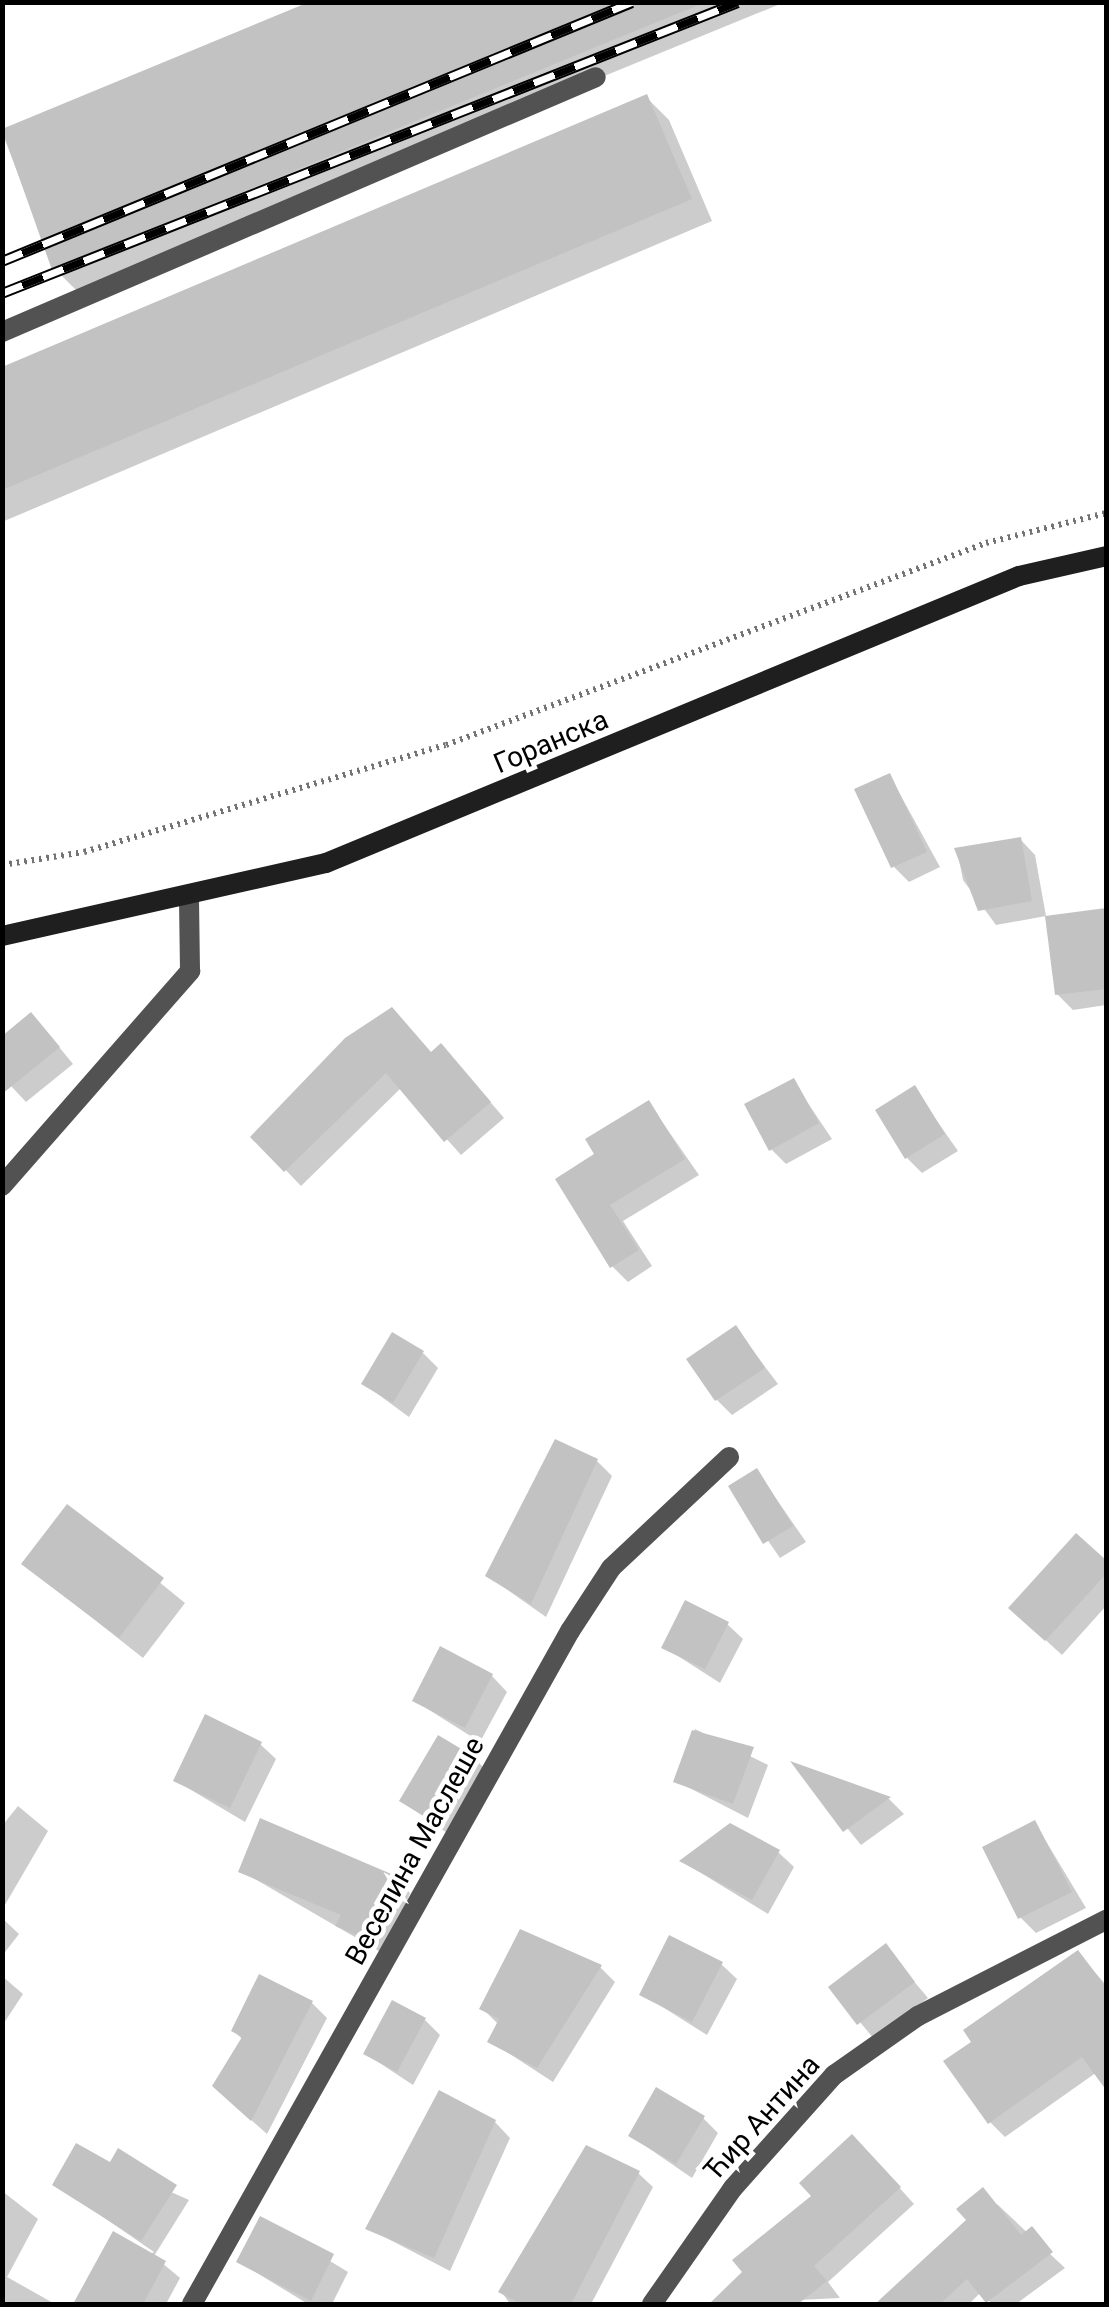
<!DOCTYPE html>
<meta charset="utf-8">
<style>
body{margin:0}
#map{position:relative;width:1109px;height:2307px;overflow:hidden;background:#fff;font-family:Roboto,sans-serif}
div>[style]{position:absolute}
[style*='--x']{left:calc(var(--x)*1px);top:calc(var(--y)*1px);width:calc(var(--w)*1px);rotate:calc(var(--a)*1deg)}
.shadow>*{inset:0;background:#0003}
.building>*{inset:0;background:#c2c2c2}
.path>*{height:6px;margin-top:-3px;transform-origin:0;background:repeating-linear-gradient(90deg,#747474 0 2.5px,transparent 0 7.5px)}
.service>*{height:20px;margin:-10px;padding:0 10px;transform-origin:10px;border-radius:10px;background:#525252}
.minor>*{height:20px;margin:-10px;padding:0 10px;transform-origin:10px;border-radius:10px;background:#525252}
.secondary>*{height:20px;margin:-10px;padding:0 10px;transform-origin:10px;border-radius:10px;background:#1f1f1f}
.rail>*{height:11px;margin-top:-5.5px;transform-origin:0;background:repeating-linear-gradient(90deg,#fff 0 22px,#000 0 44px);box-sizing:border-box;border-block:2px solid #000}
span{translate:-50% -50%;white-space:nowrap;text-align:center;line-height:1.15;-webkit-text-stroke:9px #fff;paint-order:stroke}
.street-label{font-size:28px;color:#000}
.frame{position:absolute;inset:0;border:5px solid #000;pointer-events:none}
</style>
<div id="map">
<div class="shadow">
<i style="clip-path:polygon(315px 2px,785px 2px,78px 292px,54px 268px,2px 132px)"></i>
<i style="clip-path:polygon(646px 97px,669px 120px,712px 221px,2px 522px,2px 369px)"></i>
<i style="clip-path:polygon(890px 776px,940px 867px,909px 882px,893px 866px)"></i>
<i style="clip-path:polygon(1020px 839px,1035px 855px,1046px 916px,996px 925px,963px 880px,957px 850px)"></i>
<i style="clip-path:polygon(1106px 911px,1106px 1005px,1073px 1010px,1057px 994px,1048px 918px)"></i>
<i style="clip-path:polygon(46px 1031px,73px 1064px,26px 1102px,11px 1086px)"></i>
<i style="clip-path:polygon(347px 1040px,456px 1062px,504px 1118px,461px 1155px,401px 1088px,301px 1186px,254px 1137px)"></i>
<i style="clip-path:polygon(793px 1081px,832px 1139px,786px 1164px,771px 1149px)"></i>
<i style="clip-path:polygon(914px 1088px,958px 1151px,922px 1173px,907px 1158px)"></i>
<i style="clip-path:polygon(649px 1103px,699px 1175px,623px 1221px,652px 1266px,628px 1282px,612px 1266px,598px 1154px)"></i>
<i style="clip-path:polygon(736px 1328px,778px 1384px,732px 1415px,717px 1400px)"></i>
<i style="clip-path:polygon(423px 1353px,438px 1368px,409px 1417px,364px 1384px)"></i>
<i style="clip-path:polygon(597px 1461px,612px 1476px,546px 1617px,488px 1576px)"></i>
<i style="clip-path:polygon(757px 1471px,806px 1542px,780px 1558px,731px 1487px)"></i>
<i style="clip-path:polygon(67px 1507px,185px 1603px,143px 1658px,24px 1564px)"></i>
<i style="clip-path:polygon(1077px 1537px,1106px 1563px,1106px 1606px,1062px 1655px,1027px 1623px)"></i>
<i style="clip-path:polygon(727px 1624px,743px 1639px,720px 1683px,664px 1647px)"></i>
<i style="clip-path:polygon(492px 1676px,507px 1692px,480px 1742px,415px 1701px)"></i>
<i style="clip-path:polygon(695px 1729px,768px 1765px,748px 1818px,676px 1781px)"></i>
<i style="clip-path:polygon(260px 1744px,276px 1759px,245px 1822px,176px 1781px)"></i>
<i style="clip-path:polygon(477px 1761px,492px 1776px,454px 1838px,402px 1801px)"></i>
<i style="clip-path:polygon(797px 1766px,889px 1799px,904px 1814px,861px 1845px)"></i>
<i style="clip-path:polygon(18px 1806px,48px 1831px,2px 1910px,2px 1826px)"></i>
<i style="clip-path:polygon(1035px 1823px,1086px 1908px,1036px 1933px,1020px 1917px)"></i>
<i style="clip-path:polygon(778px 1852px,794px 1867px,768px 1914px,683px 1862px)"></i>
<i style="clip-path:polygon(241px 1871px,395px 1878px,410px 1893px,384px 1954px)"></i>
<i style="clip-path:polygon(2px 1918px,19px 1934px,2px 1956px)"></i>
<i style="clip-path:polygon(885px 1947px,928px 1998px,874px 2039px,831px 1987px)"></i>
<i style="clip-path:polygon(1078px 1953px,1106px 1985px,1106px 2081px,1097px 2072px,1005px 2137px,990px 2122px,975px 2042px)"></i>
<i style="clip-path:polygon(721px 1964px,737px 1979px,707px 2035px,642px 1994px)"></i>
<i style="clip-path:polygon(600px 1967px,615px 1982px,553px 2082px,490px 2041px,499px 2025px,482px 2008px)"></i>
<i style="clip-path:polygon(2px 1976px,23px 1994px,2px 2026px)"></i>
<i style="clip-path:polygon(312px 2003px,327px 2018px,267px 2134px,230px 2101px,243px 2040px,234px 2031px)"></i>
<i style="clip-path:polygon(425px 2020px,440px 2035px,413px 2085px,366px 2054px)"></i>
<i style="clip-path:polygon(703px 2118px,718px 2133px,692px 2178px,631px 2136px)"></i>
<i style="clip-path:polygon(495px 2122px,510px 2138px,450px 2271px,369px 2229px)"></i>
<i style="clip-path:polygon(868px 2153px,914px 2204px,828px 2282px,840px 2298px,713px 2304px)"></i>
<i style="clip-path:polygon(111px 2165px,189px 2200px,154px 2256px,180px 2278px,166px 2304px,98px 2304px,84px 2290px,154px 2252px,55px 2184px)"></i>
<i style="clip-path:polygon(638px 2173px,653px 2187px,591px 2304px,510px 2304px,501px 2291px)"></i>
<i style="clip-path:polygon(2px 2191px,38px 2219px,7px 2277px,55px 2304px,2px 2304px)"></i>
<i style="clip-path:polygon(997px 2204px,1065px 2268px,1016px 2304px,992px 2304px,981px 2292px,969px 2304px,881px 2303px)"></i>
<i style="clip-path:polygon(261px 2219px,348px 2272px,332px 2304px,308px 2304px,239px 2262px)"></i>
</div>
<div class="building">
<i style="clip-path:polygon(309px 2px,700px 2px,701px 4px,52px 270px,2px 129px)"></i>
<i style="clip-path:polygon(647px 94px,692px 199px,2px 490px,2px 367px)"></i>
<i style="clip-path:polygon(890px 773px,927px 852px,891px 868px,854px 789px)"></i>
<i style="clip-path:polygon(1021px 837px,1032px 901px,978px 911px,954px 848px)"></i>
<i style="clip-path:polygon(1106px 908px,1106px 989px,1055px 995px,1045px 916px)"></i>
<i style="clip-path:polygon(392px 1007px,431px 1052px,441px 1043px,491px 1102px,444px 1142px,386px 1073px,284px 1172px,250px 1137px,345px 1038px)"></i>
<i style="clip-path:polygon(31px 1012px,60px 1047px,2px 1094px,2px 1036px)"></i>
<i style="clip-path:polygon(794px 1078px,819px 1123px,769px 1151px,744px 1104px)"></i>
<i style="clip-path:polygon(915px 1085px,945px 1134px,905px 1159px,875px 1110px)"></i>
<i style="clip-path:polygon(649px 1100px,685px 1159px,610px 1205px,639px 1250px,610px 1268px,555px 1179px,594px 1154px,585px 1139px)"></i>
<i style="clip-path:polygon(736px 1325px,765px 1368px,715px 1401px,686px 1359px)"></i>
<i style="clip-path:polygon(392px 1332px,424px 1351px,393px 1403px,361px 1384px)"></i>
<i style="clip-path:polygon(555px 1439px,598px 1459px,531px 1604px,485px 1576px)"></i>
<i style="clip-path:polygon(757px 1468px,793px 1526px,763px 1544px,728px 1486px)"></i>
<i style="clip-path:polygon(67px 1504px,164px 1578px,119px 1638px,21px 1564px)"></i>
<i style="clip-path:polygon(1076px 1533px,1106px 1560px,1106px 1574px,1045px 1641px,1008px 1608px)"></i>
<i style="clip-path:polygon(685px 1600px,729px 1622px,705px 1669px,661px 1648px)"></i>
<i style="clip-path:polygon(440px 1646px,493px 1674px,465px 1728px,412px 1701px)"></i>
<i style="clip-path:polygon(205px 1714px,262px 1742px,230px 1808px,173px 1781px)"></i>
<i style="clip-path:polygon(692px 1730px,754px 1747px,733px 1804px,673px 1782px)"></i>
<i style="clip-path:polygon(438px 1735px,478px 1759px,438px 1825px,399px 1801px)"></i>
<i style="clip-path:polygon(790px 1761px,891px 1797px,843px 1832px)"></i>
<i style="clip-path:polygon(260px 1818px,396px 1876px,368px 1940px,335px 1926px,341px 1915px,238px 1872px)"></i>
<i style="clip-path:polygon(1035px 1820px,1072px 1892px,1018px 1919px,982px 1847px)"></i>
<i style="clip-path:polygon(730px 1823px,780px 1850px,752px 1900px,679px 1861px)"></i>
<i style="clip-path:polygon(520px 1929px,602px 1965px,537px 2068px,487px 2042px,499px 2019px,479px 2009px)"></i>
<i style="clip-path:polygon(669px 1935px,723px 1962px,692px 2022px,639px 1995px)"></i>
<i style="clip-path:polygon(886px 1943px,915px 1982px,857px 2025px,828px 1987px)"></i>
<i style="clip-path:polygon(1078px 1950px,1106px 1987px,1106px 2090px,1082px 2057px,988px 2124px,943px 2061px,971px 2042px,963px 2030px)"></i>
<i style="clip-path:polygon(259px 1974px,313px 2001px,251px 2121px,212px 2086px,242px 2037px,231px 2031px)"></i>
<i style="clip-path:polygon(392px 2000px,426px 2018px,397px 2072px,363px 2054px)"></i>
<i style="clip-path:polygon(656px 2087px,705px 2116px,676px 2164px,628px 2136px)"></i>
<i style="clip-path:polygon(439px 2090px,496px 2120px,434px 2258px,365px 2229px)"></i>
<i style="clip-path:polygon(852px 2134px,901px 2187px,814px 2266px,827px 2281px,798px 2304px,709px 2304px,742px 2272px,732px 2260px,811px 2196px,799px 2183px)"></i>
<i style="clip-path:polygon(76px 2143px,110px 2162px,118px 2148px,177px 2185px,141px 2241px,52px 2185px)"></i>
<i style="clip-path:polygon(586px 2145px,640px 2171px,571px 2304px,521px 2304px,498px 2292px)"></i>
<i style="clip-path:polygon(983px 2187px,1021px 2235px,1032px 2226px,1053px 2252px,986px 2303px,967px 2279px,940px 2304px,875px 2304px,966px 2220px,956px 2209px)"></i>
<i style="clip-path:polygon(260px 2216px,334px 2254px,311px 2301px,236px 2262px)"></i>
<i style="clip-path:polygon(113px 2231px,166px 2261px,143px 2304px,73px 2304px)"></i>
</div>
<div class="path">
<i style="--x:2;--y:865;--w:83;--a:-9"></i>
<i style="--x:84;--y:852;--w:377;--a:-16.5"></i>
<i style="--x:446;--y:745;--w:577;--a:-20.51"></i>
<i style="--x:986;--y:543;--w:124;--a:-14"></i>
</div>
<div class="service">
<i style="--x:2;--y:332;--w:646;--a:-23.23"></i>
</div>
<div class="minor">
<i style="--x:2;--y:1186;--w:286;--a:-48.8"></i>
<i style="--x:190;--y:971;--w:75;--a:-90.8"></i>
<i style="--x:192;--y:2304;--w:772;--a:-60.68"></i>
<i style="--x:570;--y:1631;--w:75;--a:-56.9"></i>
<i style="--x:611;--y:1568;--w:162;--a:-43.2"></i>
<i style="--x:652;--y:2304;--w:141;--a:-55.1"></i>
<i style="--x:733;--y:2188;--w:152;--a:-48.2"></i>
<i style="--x:834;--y:2075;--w:103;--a:-35.1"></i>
<i style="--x:918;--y:2016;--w:211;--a:-27.1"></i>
</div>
<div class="secondary">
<i style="--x:2;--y:936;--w:332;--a:-12.7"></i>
<i style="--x:326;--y:863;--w:750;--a:-22.5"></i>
<i style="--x:1019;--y:576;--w:89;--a:-12.9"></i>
</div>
<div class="rail">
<i style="--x:2;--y:261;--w:681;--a:-22.35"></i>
<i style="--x:2;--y:293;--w:791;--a:-21.57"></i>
</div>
<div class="street-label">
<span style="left:551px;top:742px;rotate:-23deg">Горанска</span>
<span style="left:415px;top:1851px;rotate:-61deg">Веселина Маслеше</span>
<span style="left:762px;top:2118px;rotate:-48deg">Ћир Антина</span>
</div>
<div class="frame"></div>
</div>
